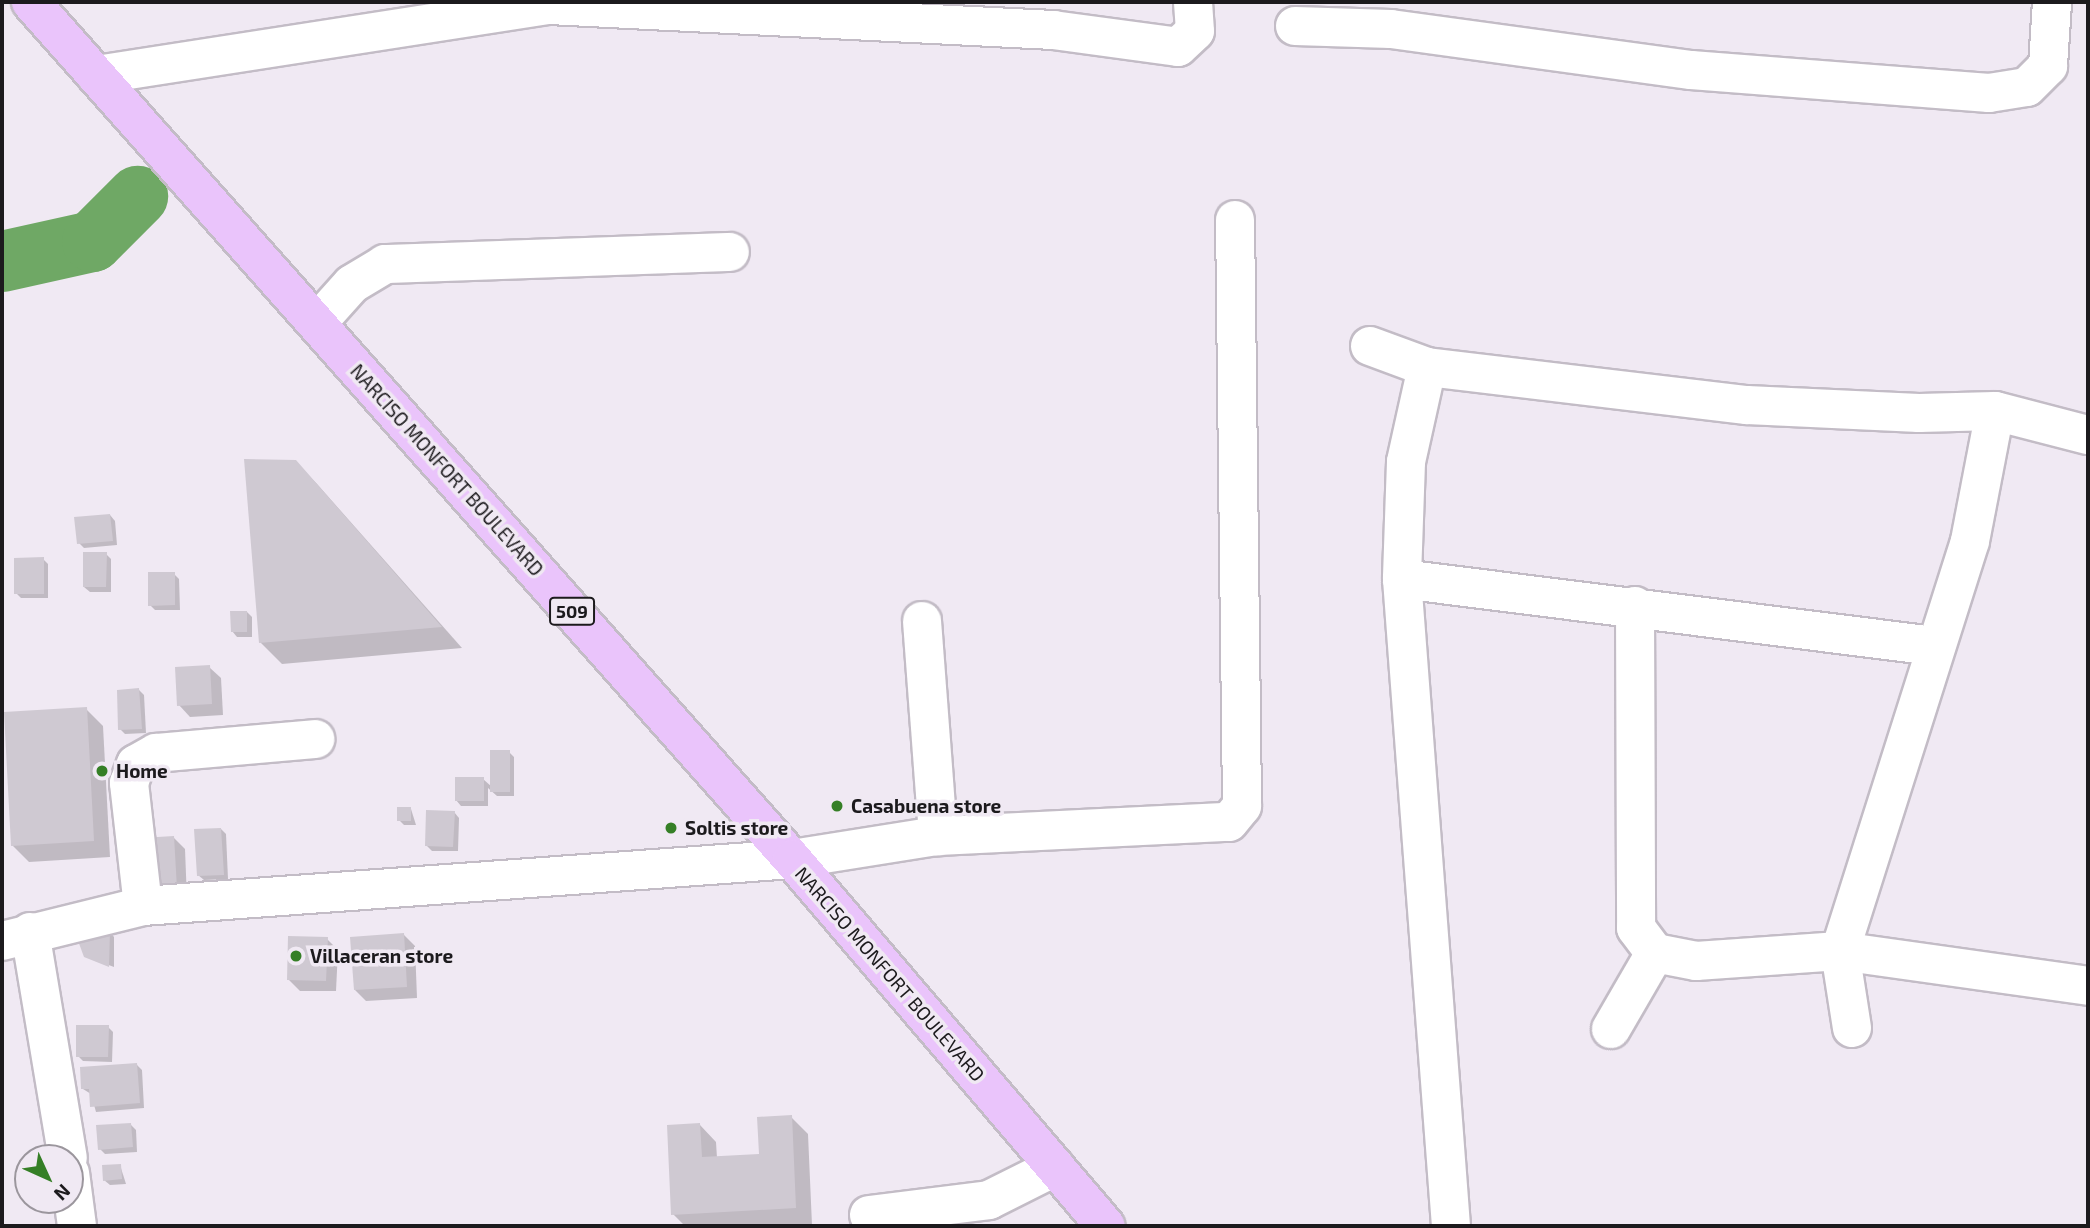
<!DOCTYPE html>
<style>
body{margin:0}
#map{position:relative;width:2090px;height:1228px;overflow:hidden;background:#f0e9f3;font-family:"Exo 2",sans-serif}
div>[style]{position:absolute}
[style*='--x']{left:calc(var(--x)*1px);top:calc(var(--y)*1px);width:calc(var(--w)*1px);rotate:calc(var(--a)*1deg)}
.shadow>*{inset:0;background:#0003}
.river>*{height:61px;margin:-30.5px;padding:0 30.5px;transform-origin:30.5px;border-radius:30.5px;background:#6fa865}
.building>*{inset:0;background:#cfc9d2}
.roads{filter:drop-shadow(2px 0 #c3bcc6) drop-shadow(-2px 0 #c3bcc6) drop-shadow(0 2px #c3bcc6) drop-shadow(0 -2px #c3bcc6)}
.minor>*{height:38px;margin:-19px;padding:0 19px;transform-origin:19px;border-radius:19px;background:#fff}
.major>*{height:38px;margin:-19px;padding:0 19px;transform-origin:19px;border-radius:19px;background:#eac4fb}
.dots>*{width:19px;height:19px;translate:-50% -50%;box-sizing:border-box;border:4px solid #f0e9f3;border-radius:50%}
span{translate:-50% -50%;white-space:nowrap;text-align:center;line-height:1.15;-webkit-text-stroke:7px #f0e9f3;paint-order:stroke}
.shield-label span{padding:2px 5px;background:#f0e9f3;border:2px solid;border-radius:5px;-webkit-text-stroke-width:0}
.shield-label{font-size:18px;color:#1c1a1d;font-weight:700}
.street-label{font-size:19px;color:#1c1a1d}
.poi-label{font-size:19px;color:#1c1a1d;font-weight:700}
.left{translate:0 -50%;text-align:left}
.frame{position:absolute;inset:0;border:4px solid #1c1a1d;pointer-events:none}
.north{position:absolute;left:14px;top:1144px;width:70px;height:70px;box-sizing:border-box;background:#f0e9f3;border:2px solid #9b969d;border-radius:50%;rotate:135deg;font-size:19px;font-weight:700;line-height:28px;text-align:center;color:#1c1a1d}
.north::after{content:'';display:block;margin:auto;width:24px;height:32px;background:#357f26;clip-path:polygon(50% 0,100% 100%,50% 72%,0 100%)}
</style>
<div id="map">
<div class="shadow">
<i style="clip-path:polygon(295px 461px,317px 484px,462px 648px,282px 664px,260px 642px)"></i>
<i style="clip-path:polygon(110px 515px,115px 521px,117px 545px,84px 548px,79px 543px)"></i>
<i style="clip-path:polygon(106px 554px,111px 559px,111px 592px,90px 592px,84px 587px)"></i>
<i style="clip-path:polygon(43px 559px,48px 564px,48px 598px,21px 598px,16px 593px)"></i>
<i style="clip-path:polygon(174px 574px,179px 579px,180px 610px,155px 610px,150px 605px)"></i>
<i style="clip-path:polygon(247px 612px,252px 617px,252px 637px,237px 637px,232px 631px)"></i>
<i style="clip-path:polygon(209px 667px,221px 678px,223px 715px,190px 717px,179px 705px)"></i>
<i style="clip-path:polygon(139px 690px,144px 695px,146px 733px,125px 734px,120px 729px)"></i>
<i style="clip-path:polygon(86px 709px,103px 726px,110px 857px,29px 862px,12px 845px)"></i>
<i style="clip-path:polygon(509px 752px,514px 757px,514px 796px,497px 796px,488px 788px,488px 806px,461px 806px,456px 800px,483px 779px,492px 787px)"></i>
<i style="clip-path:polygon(411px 809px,416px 825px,404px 825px,399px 820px)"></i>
<i style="clip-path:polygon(454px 812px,459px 818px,458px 851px,432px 851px,427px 846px)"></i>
<i style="clip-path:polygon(221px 829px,226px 834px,228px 879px,204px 880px,198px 875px)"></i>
<i style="clip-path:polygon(174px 838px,185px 849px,187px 900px,157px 902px)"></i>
<i style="clip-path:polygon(109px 931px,114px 937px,114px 967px,87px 957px)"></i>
<i style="clip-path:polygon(404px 935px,415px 946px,417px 998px,366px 1001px,355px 990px)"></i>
<i style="clip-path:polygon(327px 939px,338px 950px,336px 991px,300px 991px,288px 979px)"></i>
<i style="clip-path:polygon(108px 1027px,113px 1032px,112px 1062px,83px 1061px,78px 1056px)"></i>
<i style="clip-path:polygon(137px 1065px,142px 1070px,144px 1108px,96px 1112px,91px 1094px,83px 1089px)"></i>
<i style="clip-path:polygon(791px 1117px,808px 1134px,812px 1225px,685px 1226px,673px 1214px,700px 1125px,716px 1142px,717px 1158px,760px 1156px)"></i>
<i style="clip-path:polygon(131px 1125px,136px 1130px,137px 1152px,105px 1154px,100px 1149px)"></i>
<i style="clip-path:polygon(120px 1165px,126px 1184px,110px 1185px,104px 1180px)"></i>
</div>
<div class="river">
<i style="--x:2;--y:261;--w:92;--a:-12.5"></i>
<i style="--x:92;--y:241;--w:64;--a:-45"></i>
</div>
<div class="building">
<i style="clip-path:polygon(244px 459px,296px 460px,442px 627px,259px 643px)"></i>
<i style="clip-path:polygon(110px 514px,113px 541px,77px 544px,74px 517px)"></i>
<i style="clip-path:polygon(83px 552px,107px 552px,106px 587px,83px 587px)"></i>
<i style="clip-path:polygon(44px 557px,44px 594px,14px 594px,14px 558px)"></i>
<i style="clip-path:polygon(148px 572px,175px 572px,175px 605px,148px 606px)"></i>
<i style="clip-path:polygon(230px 611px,247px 611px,247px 632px,231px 632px)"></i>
<i style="clip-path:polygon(210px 665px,212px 704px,177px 706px,175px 667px)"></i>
<i style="clip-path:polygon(139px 688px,142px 729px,118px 730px,117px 690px)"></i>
<i style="clip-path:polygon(87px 707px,94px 841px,11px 846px,4px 712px)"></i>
<i style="clip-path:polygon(490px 750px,510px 750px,510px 792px,490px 792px)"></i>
<i style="clip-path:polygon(455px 777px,484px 777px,484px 801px,455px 801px)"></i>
<i style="clip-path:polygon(397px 807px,411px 807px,411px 821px,397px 821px)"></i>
<i style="clip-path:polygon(426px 810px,455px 811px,453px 847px,425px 846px)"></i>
<i style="clip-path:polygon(221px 828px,224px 875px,197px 876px,194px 829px)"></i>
<i style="clip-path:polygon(174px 836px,177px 889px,144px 891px,141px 838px)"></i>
<i style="clip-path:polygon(74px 930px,110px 930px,109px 967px,84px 957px)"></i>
<i style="clip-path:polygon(404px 933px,407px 987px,354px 990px,350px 937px)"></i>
<i style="clip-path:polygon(288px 936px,328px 937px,326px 981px,287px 980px)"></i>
<i style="clip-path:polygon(76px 1025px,109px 1025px,108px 1057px,76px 1057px)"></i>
<i style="clip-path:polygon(137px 1063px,140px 1103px,90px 1107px,89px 1089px,81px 1089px,80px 1067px)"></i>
<i style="clip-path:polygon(792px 1115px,796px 1208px,671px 1215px,667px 1125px,700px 1123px,702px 1157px,759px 1154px,757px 1117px)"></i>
<i style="clip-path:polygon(131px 1123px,133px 1147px,98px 1150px,96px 1125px)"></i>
<i style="clip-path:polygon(121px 1164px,122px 1179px,103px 1181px,102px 1165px)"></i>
</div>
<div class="roads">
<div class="minor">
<i style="--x:1295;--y:26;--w:96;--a:1.8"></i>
<i style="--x:1391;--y:29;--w:303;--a:7.8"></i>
<i style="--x:1691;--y:70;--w:299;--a:4.4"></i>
<i style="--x:1989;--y:93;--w:38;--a:-9"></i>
<i style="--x:2027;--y:87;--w:30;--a:-45"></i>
<i style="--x:2048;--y:66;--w:64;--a:-86.4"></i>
<i style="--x:96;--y:75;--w:458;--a:-8.8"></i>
<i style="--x:549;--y:5;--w:505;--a:2.84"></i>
<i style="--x:1053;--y:30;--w:126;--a:7.7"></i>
<i style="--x:1178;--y:47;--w:23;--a:-43"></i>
<i style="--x:1195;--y:31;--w:29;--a:-94"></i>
<i style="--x:317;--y:323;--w:52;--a:-48.1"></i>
<i style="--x:352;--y:284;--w:39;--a:-31"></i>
<i style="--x:385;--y:264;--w:345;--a:-2"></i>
<i style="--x:1370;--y:346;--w:61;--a:20.2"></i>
<i style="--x:1427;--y:367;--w:322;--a:6.8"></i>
<i style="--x:1747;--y:405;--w:172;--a:2.7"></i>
<i style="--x:1919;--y:413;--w:76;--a:-1.5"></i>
<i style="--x:1995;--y:411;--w:96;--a:14.5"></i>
<i style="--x:1427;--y:367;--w:97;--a:102.5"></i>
<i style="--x:1406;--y:462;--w:117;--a:92"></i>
<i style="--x:1402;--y:579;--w:649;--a:85.67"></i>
<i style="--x:1402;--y:579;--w:536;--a:7.18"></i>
<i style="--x:1635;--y:606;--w:322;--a:89.8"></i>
<i style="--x:1636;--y:928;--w:31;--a:53"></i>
<i style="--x:1655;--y:953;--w:42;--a:11"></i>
<i style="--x:1696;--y:961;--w:144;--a:-4"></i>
<i style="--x:1840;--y:951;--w:250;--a:8"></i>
<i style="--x:922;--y:621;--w:216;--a:85.7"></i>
<i style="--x:143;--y:906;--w:124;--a:-96.5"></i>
<i style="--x:129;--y:783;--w:20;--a:-70"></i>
<i style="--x:136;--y:764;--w:23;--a:-29"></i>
<i style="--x:156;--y:753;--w:160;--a:-5"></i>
<i style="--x:30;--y:932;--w:229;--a:80.5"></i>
<i style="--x:2;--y:941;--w:145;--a:-13.9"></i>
<i style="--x:143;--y:906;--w:651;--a:-4.14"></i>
<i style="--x:792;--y:859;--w:148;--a:-9"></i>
<i style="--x:938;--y:836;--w:291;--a:-2.8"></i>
<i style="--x:1229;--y:822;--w:21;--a:-51"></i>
<i style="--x:1242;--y:806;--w:586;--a:-90.68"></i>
<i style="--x:1852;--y:1028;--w:78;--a:-98.9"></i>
<i style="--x:1840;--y:951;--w:430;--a:-72.4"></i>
<i style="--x:1970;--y:541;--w:132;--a:-79.1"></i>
<i style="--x:1611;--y:1029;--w:88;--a:-59.9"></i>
<i style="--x:70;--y:1173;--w:53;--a:82.5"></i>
<i style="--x:869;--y:1215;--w:121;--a:-7.1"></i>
<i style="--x:989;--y:1200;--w:74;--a:-26.6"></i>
</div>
<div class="major">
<i style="--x:31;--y:2;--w:1146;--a:48.4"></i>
<i style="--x:792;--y:859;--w:483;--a:49.5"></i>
</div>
</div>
<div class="dots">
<i style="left:102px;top:771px;background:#357f26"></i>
<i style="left:837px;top:806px;background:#357f26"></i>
<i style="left:671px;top:828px;background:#357f26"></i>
<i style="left:296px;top:956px;background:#357f26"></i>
</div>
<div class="shield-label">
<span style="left:572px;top:611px">509</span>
</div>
<div class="street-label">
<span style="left:447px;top:470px;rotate:48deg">NARCISO MONFORT BOULEVARD</span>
<span style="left:890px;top:974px;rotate:49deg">NARCISO MONFORT BOULEVARD</span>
</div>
<div class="poi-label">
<span class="left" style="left:116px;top:771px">Home</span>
<span class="left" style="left:851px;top:806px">Casabuena store</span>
<span class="left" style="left:685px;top:828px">Soltis store</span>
<span class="left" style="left:310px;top:956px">Villaceran store</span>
</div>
<div class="frame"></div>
<div class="north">N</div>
</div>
